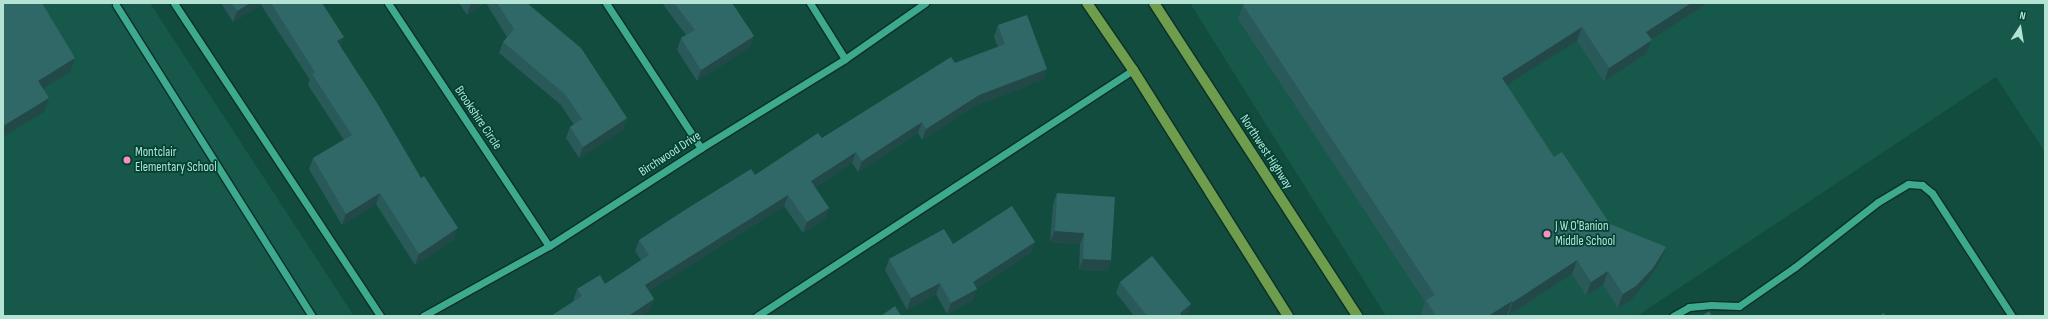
<!DOCTYPE html>
<style>
body{margin:0}
#map{position:relative;width:2048px;height:319px;overflow:hidden;background:#114c3e;font-family:"Sofia Sans Condensed",sans-serif}
div>[style]{position:absolute}
[style*='--x']{left:calc(var(--x)*1px);top:calc(var(--y)*1px);width:calc(var(--w)*1px);rotate:calc(var(--a)*1deg)}
.built>*{inset:0;background:#16594a}
.roads{filter:drop-shadow(1px 0 #0d2f26) drop-shadow(-1px 0 #0d2f26) drop-shadow(0 1px #0d2f26) drop-shadow(0 -1px #0d2f26)}
.minor>*{height:7px;margin:-3.5px;padding:0 3.5px;transform-origin:3.5px;border-radius:3.5px;background:#3daa8f}
.major>*{height:10px;margin:-5px;padding:0 5px;transform-origin:5px;border-radius:5px;background:#6d9d4d}
.wall>*{inset:0;background:#295959}
.shaded-wall>*{inset:0;background:#224948}
.building>*{inset:0;background:#306867}
.dots>*{width:11px;height:11px;translate:-50% -50%;box-sizing:border-box;border:2px solid #014234;border-radius:50%}
span{translate:-50% -50%;white-space:nowrap;text-align:center;line-height:1.15;-webkit-text-stroke:3.5px #014234;paint-order:stroke}
.street-label{font-size:13px;color:#b4e3d4}
.poi-label{font-size:13px;color:#b4e3d4}
.left{translate:0 -50%;text-align:left}
.frame{position:absolute;inset:0;border:4px solid #b4e3d4;pointer-events:none}
.north{position:absolute;left:2000px;top:8px;width:40px;height:40px;-webkit-text-stroke:3px #014234;paint-order:stroke;rotate:12deg;font-size:11px;font-weight:700;line-height:16px;text-align:center;color:#b4e3d4}
.north::after{content:'';display:block;margin:auto;width:14px;height:18px;background:#b4e3d4;clip-path:polygon(50% 0,100% 100%,50% 72%,0 100%)}
</style>
<div id="map">
<div class="built">
<i style="clip-path:polygon(3px 3px,150px 3px,354px 316px,3px 316px)"></i>
<i style="clip-path:polygon(1190px 3px,2045px 3px,2045px 152px,1996px 77px,1637px 316px,1386px 316px)"></i>
</div>
<div class="roads">
<div class="minor">
<i style="--x:174;--y:3;--w:375;--a:56.6"></i>
<i style="--x:388;--y:3;--w:291;--a:56.5"></i>
<i style="--x:606;--y:3;--w:173;--a:56.8"></i>
<i style="--x:810;--y:3;--w:66;--a:58"></i>
<i style="--x:116;--y:5;--w:368;--a:57.8"></i>
<i style="--x:423;--y:316;--w:144;--a:-29.1"></i>
<i style="--x:549;--y:246;--w:181;--a:-32.8"></i>
<i style="--x:701;--y:148;--w:169;--a:-31.7"></i>
<i style="--x:845;--y:59;--w:98;--a:-35"></i>
<i style="--x:757;--y:316;--w:449;--a:-33.2"></i>
<i style="--x:1673;--y:316;--w:18;--a:-29"></i>
<i style="--x:1689;--y:307;--w:22;--a:-5"></i>
<i style="--x:1711;--y:305;--w:28;--a:2"></i>
<i style="--x:1739;--y:306;--w:68;--a:-34.9"></i>
<i style="--x:1795;--y:267;--w:105;--a:-38.1"></i>
<i style="--x:1878;--y:202;--w:35;--a:-31"></i>
<i style="--x:1908;--y:184;--w:14;--a:4"></i>
<i style="--x:1922;--y:185;--w:13;--a:39"></i>
<i style="--x:1932;--y:193;--w:147;--a:57"></i>
</div>
<div class="major">
<i style="--x:1087;--y:3;--w:81;--a:55.5"></i>
<i style="--x:1133;--y:70;--w:291;--a:57.8"></i>
<i style="--x:1154;--y:3;--w:373;--a:57"></i>
</div>
</div>
<div class="wall">
<i style="clip-path:polygon(221px 3px,322px 3px,340px 47px,454px 240px,415px 265px,376px 204px,342px 225px,309px 169px,313px 158px,344px 140px,308px 85px,310px 80px,261px 5px,233px 22px)"></i>
<i style="clip-path:polygon(459px 3px,485px 3px,467px 15px)"></i>
<i style="clip-path:polygon(486px 3px,530px 3px,528px 4px,627px 118px,623px 129px,579px 158px,566px 138px,570px 127px,574px 125px,561px 105px,499px 53px,503px 42px,507px 37px)"></i>
<i style="clip-path:polygon(662px 3px,732px 3px,754px 36px,750px 47px,697px 81px,677px 50px,681px 38px,686px 35px)"></i>
<i style="clip-path:polygon(1245px 3px,1708px 3px,1651px 39px,1652px 40px,1646px 54px,1604px 82px,1577px 41px,1507px 85px,1554px 157px,1610px 224px,1666px 247px,1661px 261px,1647px 282px,1631px 300px,1618px 308px,1603px 285px,1586px 296px,1572px 274px,1508px 316px,1507px 315px,1505px 316px,1422px 316px,1421px 314px,1425px 302px,1238px 19px,1243px 5px)"></i>
<i style="clip-path:polygon(998px 25px,1047px 69px,1043px 80px,975px 106px,922px 140px,918px 133px,858px 172px,852px 163px,815px 187px,829px 208px,825px 219px,803px 233px,784px 206px,649px 291px,654px 299px,650px 310px,641px 316px,551px 316px,574px 301px,573px 301px,577px 289px,605px 284px,641px 260px,635px 251px,639px 240px,822px 138px,955px 63px,998px 47px,994px 37px)"></i>
<i style="clip-path:polygon(1057px 193px,1111px 260px,1107px 271px,1079px 270px,1080px 244px,1050px 242px,1053px 204px)"></i>
<i style="clip-path:polygon(1035px 242px,1031px 253px,977px 288px,973px 300px,947px 314px,936px 294px,907px 310px,885px 270px,889px 259px,953px 244px)"></i>
<i style="clip-path:polygon(1120px 282px,1191px 304px,1187px 315px,1185px 316px,1134px 316px,1116px 293px)"></i>
</div>
<div class="shaded-wall">
<i style="clip-path:polygon(250px 3px,262px 3px,261px 5px,233px 22px,237px 11px)"></i>
<i style="clip-path:polygon(471px 3px,485px 3px,467px 15px)"></i>
<i style="clip-path:polygon(1691px 3px,1708px 3px,1641px 46px,1646px 32px)"></i>
<i style="clip-path:polygon(1582px 27px,1577px 41px,1496px 92px,1502px 78px)"></i>
<i style="clip-path:polygon(754px 36px,750px 47px,697px 81px,701px 70px)"></i>
<i style="clip-path:polygon(344px 37px,340px 48px,337px 41px)"></i>
<i style="clip-path:polygon(1652px 40px,1646px 54px,1604px 82px,1609px 68px)"></i>
<i style="clip-path:polygon(75px 58px,70px 72px,33px 95px,38px 81px)"></i>
<i style="clip-path:polygon(1047px 69px,1043px 80px,975px 106px,922px 140px,926px 129px,979px 95px)"></i>
<i style="clip-path:polygon(49px 98px,44px 112px,3px 137px,3px 126px)"></i>
<i style="clip-path:polygon(627px 118px,623px 129px,579px 158px,583px 147px)"></i>
<i style="clip-path:polygon(922px 122px,918px 133px,858px 172px,862px 161px)"></i>
<i style="clip-path:polygon(856px 152px,852px 163px,807px 192px,811px 181px)"></i>
<i style="clip-path:polygon(380px 193px,376px 204px,342px 225px,346px 214px)"></i>
<i style="clip-path:polygon(788px 195px,784px 206px,641px 296px,645px 285px)"></i>
<i style="clip-path:polygon(829px 208px,825px 219px,803px 233px,807px 222px)"></i>
<i style="clip-path:polygon(458px 228px,454px 240px,415px 265px,419px 254px)"></i>
<i style="clip-path:polygon(1055px 231px,1084px 233px,1080px 244px,1050px 242px)"></i>
<i style="clip-path:polygon(1035px 242px,1031px 253px,969px 293px,973px 282px)"></i>
<i style="clip-path:polygon(1666px 247px,1661px 261px,1647px 282px,1631px 300px,1618px 308px,1623px 294px)"></i>
<i style="clip-path:polygon(1083px 259px,1111px 260px,1107px 271px,1079px 270px)"></i>
<i style="clip-path:polygon(1577px 260px,1572px 274px,1508px 316px,1513px 302px)"></i>
<i style="clip-path:polygon(1608px 271px,1603px 285px,1586px 296px,1591px 282px)"></i>
<i style="clip-path:polygon(940px 283px,936px 294px,907px 310px,911px 298px)"></i>
<i style="clip-path:polygon(977px 289px,973px 300px,947px 314px,951px 303px)"></i>
<i style="clip-path:polygon(654px 299px,650px 310px,641px 316px,628px 316px)"></i>
<i style="clip-path:polygon(1512px 301px,1507px 315px,1505px 316px,1488px 316px)"></i>
<i style="clip-path:polygon(1191px 304px,1187px 315px,1185px 316px,1179px 316px,1180px 313px)"></i>
</div>
<div class="building">
<i style="clip-path:polygon(3px 3px,42px 3px,75px 58px,38px 81px,49px 98px,3px 126px)"></i>
<i style="clip-path:polygon(232px 3px,250px 3px,237px 11px)"></i>
<i style="clip-path:polygon(271px 3px,322px 3px,344px 37px,337px 41px,377px 103px,421px 178px,424px 176px,458px 228px,419px 254px,380px 193px,346px 214px,313px 158px,352px 135px,312px 74px,315px 72px)"></i>
<i style="clip-path:polygon(497px 3px,527px 3px,581px 48px,627px 118px,583px 147px,570px 127px,582px 119px,565px 94px,503px 42px,514px 29px)"></i>
<i style="clip-path:polygon(674px 3px,732px 3px,754px 36px,701px 70px,681px 38px,695px 30px)"></i>
<i style="clip-path:polygon(1245px 3px,1691px 3px,1646px 32px,1652px 40px,1609px 68px,1582px 27px,1502px 78px,1554px 157px,1562px 152px,1610px 224px,1666px 247px,1653px 268px,1636px 286px,1623px 294px,1608px 271px,1591px 282px,1577px 260px,1513px 302px,1512px 301px,1488px 316px,1436px 316px,1426px 300px,1435px 295px,1243px 5px)"></i>
<i style="clip-path:polygon(1027px 15px,1047px 69px,979px 95px,926px 129px,922px 122px,862px 161px,856px 152px,811px 181px,829px 208px,807px 222px,788px 195px,645px 285px,654px 299px,628px 316px,551px 316px,582px 296px,577px 289px,600px 275px,605px 284px,649px 255px,639px 240px,688px 208px,751px 169px,755px 175px,818px 133px,822px 138px,951px 57px,955px 63px,1005px 44px,998px 25px)"></i>
<i style="clip-path:polygon(1057px 193px,1115px 197px,1111px 260px,1083px 259px,1084px 233px,1055px 231px)"></i>
<i style="clip-path:polygon(1012px 206px,1035px 242px,973px 282px,977px 289px,951px 303px,940px 283px,911px 298px,889px 259px,944px 229px,953px 244px)"></i>
<i style="clip-path:polygon(1152px 256px,1191px 304px,1180px 313px,1182px 316px,1147px 316px,1120px 282px)"></i>
<i style="clip-path:polygon(895px 306px,901px 316px,881px 316px)"></i>
<i style="clip-path:polygon(1709px 311px,1712px 316px,1702px 316px)"></i>
<i style="clip-path:polygon(1884px 313px,1886px 316px,1879px 316px)"></i>
</div>
<div class="dots">
<i style="left:127px;top:160px;background:#fd8ebf"></i>
<i style="left:1547px;top:234px;background:#fd8ebf"></i>
</div>
<div class="street-label">
<span style="left:478px;top:118px;rotate:56deg">Brookshire Circle</span>
<span style="left:1266px;top:152px;rotate:57deg">Northwest Highway</span>
<span style="left:670px;top:154px;rotate:-33deg">Birchwood Drive</span>
</div>
<div class="poi-label">
<span class="left" style="left:135px;top:160px">Montclair<br>Elementary School</span>
<span class="left" style="left:1555px;top:234px">J W O'Banion<br>Middle School</span>
</div>
<div class="frame"></div>
<div class="north">N</div>
</div>
